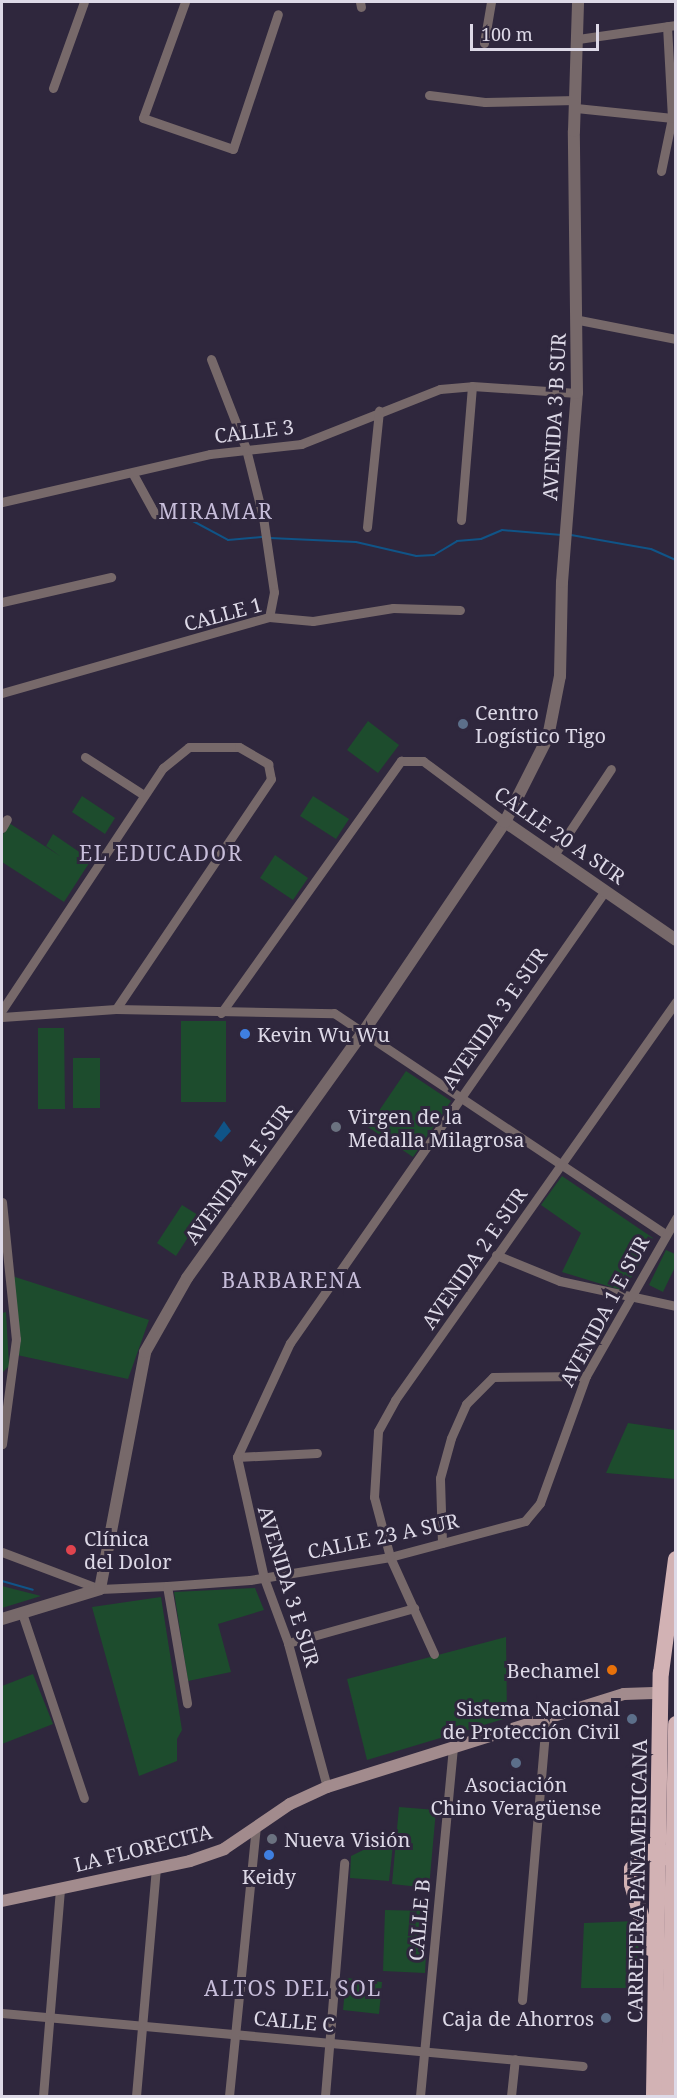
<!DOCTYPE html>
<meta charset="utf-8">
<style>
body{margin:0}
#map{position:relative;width:677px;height:2098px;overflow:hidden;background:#2f273d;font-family:"Noto Serif",serif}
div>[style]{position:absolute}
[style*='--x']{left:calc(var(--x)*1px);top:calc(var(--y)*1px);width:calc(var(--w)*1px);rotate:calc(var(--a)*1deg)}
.green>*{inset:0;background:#1d4c2d}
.water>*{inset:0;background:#105487}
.stream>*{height:2px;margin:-1px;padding:0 1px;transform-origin:1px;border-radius:1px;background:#105487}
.minor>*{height:9px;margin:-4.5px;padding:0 4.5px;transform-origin:4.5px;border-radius:4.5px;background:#77696a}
.tertiary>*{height:12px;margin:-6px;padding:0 6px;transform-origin:6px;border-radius:6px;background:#77696a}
.secondary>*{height:12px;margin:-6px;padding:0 6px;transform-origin:6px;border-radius:6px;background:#a28b8d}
.trunk>*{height:16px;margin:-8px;padding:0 8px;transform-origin:8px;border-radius:8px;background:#d2b2b4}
.dots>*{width:16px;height:16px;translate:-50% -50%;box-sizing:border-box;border:3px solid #2f273d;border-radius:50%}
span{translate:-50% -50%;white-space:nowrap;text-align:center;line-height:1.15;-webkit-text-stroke:6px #2f273d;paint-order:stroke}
.street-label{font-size:20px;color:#ddd9e7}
.poi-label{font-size:20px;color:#ddd9e7}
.left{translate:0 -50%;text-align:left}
.right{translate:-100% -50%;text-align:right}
.neighbourhood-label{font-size:21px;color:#c7bdda;letter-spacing:1.5px}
.frame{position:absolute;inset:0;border:3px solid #ddd9e7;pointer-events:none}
.scale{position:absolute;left:470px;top:24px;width:129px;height:27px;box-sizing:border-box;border:3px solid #ddd9e7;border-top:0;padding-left:8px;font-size:18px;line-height:21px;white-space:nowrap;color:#ddd9e7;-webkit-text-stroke:4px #2f273d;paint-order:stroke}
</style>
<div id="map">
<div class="green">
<i style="clip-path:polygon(368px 721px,399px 745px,378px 773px,347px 750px)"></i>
<i style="clip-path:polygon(82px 796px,115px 818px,105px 834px,72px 812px)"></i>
<i style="clip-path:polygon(313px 796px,349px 819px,336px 839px,300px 816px)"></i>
<i style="clip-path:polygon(9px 823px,60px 856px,46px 846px,53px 834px,91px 860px,64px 902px,2px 862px,2px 836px)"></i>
<i style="clip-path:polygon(275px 855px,308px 878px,293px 900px,260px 878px)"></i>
<i style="clip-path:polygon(181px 1021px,226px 1021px,226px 1102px,181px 1102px)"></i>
<i style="clip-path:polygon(38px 1028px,64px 1028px,65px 1109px,38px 1109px)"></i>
<i style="clip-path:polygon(73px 1058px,100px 1058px,100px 1108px,73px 1108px)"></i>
<i style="clip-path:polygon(406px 1071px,451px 1101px,413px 1157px,368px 1127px)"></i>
<i style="clip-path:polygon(562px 1176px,653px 1238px,624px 1291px,562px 1272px,581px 1233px,541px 1205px)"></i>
<i style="clip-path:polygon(182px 1205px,201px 1217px,176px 1256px,157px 1243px)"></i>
<i style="clip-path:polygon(666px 1250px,675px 1254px,675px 1267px,663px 1292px,649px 1285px)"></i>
<i style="clip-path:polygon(12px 1276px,149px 1320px,128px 1379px,17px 1355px,20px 1335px)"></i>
<i style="clip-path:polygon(6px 1312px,9px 1366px,2px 1373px,2px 1313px)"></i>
<i style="clip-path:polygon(628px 1423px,675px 1430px,675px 1479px,606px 1473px)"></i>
<i style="clip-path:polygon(2px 1586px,41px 1596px,2px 1608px)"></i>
<i style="clip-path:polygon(255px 1588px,264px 1610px,218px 1624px,231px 1672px,188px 1681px,174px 1592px)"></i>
<i style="clip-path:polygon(161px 1597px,182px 1730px,177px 1739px,177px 1761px,139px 1776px,92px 1607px)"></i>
<i style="clip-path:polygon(506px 1637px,507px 1718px,367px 1760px,347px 1679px)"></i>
<i style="clip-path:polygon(33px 1674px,53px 1724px,2px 1744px,2px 1686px)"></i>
<i style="clip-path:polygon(399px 1807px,436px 1810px,429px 1888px,392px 1884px)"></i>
<i style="clip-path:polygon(394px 1835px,389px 1881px,350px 1878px,351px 1856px)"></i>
<i style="clip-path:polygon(385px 1910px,428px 1911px,425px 1973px,383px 1971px)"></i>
<i style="clip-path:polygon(636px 1921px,642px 1988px,581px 1988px,584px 1923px)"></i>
<i style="clip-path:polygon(346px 1978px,382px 1982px,379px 2014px,343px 2010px)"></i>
</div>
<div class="water">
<i style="clip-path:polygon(224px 1121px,231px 1131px,221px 1142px,214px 1136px)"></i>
</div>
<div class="stream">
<i style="--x:191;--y:520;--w:42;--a:28.4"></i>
<i style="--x:228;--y:540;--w:36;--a:-5"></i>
<i style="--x:571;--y:535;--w:81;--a:9.9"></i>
<i style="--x:651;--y:549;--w:27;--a:24"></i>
<i style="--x:270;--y:538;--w:86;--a:2.7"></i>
<i style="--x:356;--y:542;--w:62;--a:13.1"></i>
<i style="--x:416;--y:556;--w:18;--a:-3"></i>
<i style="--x:434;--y:555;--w:27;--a:-31"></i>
<i style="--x:457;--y:541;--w:24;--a:-5"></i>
<i style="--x:481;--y:539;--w:23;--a:-23"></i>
<i style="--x:502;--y:530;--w:60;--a:4.8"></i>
<i style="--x:2;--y:1581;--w:32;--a:16"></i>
</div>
<div class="minor">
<i style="--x:185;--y:2;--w:123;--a:109.9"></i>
<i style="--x:143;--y:118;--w:95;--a:19"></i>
<i style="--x:233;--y:149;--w:142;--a:-71.6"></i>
<i style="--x:360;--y:2;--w:5;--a:79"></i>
<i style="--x:578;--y:39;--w:99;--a:-8.1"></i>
<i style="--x:484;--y:43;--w:42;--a:-80.3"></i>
<i style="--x:53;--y:88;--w:91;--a:-70.2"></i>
<i style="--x:429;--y:95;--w:56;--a:7.1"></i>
<i style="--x:485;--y:102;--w:91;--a:-1.3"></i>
<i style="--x:576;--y:108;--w:97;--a:5.9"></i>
<i style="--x:661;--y:171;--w:54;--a:-78.3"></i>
<i style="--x:672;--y:118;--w:92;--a:-93.1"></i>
<i style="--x:579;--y:320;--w:99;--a:11.1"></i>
<i style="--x:211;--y:359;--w:97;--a:68.7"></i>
<i style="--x:246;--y:449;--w:70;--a:76"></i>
<i style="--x:263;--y:517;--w:76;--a:81.7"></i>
<i style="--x:274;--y:592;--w:25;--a:101"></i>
<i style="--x:133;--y:474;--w:46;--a:61.2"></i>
<i style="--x:2;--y:502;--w:213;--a:-13"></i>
<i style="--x:210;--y:454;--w:92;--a:-6.3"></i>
<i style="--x:301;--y:444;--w:149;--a:-21.6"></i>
<i style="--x:440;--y:389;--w:32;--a:-5"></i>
<i style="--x:472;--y:386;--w:105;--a:3.8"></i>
<i style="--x:461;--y:520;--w:134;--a:-85.3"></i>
<i style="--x:367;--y:527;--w:117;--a:-84.1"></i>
<i style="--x:2;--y:602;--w:112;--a:-12.9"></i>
<i style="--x:2;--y:693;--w:278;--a:-15.9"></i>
<i style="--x:269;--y:617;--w:44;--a:5.2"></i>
<i style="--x:313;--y:621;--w:81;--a:-9.2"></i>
<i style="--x:393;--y:608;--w:67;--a:1.7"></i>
<i style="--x:85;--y:757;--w:70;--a:32.8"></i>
<i style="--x:2;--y:828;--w:10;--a:-61"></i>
<i style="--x:554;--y:855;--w:103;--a:-56.5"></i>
<i style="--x:2;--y:1010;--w:291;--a:-56.4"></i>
<i style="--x:163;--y:768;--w:33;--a:-39"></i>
<i style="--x:189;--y:747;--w:50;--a:0"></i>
<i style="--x:239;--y:747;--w:34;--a:30"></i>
<i style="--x:268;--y:764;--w:15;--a:79"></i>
<i style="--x:271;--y:779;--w:277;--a:124"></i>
<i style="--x:221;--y:1013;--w:310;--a:-54.5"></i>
<i style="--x:401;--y:761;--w:22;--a:0"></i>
<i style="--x:423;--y:761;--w:102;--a:36.6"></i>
<i style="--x:2;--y:1017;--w:114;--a:-4"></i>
<i style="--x:116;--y:1009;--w:218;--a:1.1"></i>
<i style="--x:334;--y:1013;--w:399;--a:33.7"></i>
<i style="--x:2;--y:1202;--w:138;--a:84.2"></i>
<i style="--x:16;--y:1339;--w:106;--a:97.6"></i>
<i style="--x:496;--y:1255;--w:69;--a:22.1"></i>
<i style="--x:560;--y:1281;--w:119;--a:12.2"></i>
<i style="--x:237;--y:1457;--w:80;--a:-2.9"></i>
<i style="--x:442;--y:1543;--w:65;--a:-91.8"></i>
<i style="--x:440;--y:1478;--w:41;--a:-74.6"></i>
<i style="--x:451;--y:1438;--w:37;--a:-66"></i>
<i style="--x:466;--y:1404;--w:38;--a:-45"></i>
<i style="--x:493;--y:1377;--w:93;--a:-0.6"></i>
<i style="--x:2;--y:1552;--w:105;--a:20.7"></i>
<i style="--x:100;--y:1589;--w:67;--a:-2.6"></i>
<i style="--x:167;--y:1586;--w:83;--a:-4.1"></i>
<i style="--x:250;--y:1580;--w:142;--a:-9.3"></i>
<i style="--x:390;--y:1557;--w:140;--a:-14.9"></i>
<i style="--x:525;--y:1521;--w:23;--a:-50"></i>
<i style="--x:540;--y:1503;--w:135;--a:-70.1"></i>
<i style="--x:586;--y:1376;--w:182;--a:-60.3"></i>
<i style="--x:167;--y:1586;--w:119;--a:80.3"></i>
<i style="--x:22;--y:1613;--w:195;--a:71.5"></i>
<i style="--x:288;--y:1643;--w:131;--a:-15.5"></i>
<i style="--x:434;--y:1654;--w:107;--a:-114.4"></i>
<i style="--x:390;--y:1557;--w:62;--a:-104.9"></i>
<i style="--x:374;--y:1497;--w:66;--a:-86.5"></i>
<i style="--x:378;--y:1431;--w:35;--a:-61"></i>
<i style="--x:395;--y:1400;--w:487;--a:-54.8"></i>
<i style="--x:327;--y:1787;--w:149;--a:-105.2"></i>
<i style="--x:288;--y:1643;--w:69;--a:-110.3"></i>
<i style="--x:264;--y:1578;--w:124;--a:-102.6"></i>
<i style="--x:237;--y:1457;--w:126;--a:-65.1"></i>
<i style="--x:290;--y:1343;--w:551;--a:-55.13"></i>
<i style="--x:522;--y:2000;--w:282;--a:-85.1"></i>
<i style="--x:2;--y:2013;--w:583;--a:5.21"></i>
<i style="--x:43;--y:2096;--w:209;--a:-85.3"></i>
<i style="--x:136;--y:2096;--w:228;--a:-85"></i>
<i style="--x:229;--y:2096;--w:270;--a:-84.3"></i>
<i style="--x:325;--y:2096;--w:234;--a:-85.3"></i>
<i style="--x:420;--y:2096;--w:352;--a:-84.6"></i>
<i style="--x:511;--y:2096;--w:37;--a:-84"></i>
</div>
<div class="tertiary">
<i style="--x:505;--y:822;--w:208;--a:34.6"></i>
<i style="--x:2;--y:1619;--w:102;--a:-17"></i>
<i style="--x:100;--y:1589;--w:241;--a:-79.2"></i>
<i style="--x:145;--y:1352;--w:85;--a:-60.4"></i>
<i style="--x:187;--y:1278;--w:304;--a:-54.4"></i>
<i style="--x:364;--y:1031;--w:252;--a:-56"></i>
<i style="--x:505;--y:822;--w:95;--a:-63.2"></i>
<i style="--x:548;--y:737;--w:62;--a:-78.9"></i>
<i style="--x:560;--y:676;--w:94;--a:-88.8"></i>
<i style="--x:562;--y:582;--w:190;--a:-85.5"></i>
<i style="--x:577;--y:393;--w:262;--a:-90.7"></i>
<i style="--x:574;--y:131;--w:129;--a:-88.2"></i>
</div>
<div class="secondary">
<i style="--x:2;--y:1901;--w:192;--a:-12"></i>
<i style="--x:190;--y:1861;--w:36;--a:-19"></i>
<i style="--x:224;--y:1849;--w:80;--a:-34.3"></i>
<i style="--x:290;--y:1804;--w:41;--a:-24.7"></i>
<i style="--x:327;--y:1787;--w:311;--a:-17.4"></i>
<i style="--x:624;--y:1694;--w:37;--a:-2"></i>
</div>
<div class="trunk">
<i style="--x:650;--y:1948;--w:66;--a:-105.7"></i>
<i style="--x:632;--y:1884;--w:15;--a:-90"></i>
<i style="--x:632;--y:1869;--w:22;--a:-51"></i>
<i style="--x:646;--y:1852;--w:14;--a:-4"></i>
<i style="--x:660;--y:1851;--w:8;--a:50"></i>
<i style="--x:654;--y:2096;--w:423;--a:-89.1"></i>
<i style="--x:661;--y:1673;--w:115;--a:-82.5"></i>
<i style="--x:669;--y:2096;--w:372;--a:-88.9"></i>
</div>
<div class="dots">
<i style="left:463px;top:724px;background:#5c6f8a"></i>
<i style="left:245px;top:1034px;background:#3f7fe0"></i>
<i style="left:336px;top:1127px;background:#6b7280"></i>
<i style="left:71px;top:1550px;background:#e0444e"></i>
<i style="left:612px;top:1670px;background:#e8710a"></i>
<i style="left:632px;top:1719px;background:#5c6f8a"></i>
<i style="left:516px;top:1763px;background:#5c6f8a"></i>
<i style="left:272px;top:1839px;background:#6b7280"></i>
<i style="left:269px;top:1855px;background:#3f7fe0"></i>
<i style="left:606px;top:2018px;background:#5c6f8a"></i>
</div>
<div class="street-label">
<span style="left:554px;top:417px;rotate:-87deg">AVENIDA 3 B SUR</span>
<span style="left:254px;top:431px;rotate:-7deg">CALLE 3</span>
<span style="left:223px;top:614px;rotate:-15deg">CALLE 1</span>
<span style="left:560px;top:835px;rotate:35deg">CALLE 20 A SUR</span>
<span style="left:494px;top:1018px;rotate:-55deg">AVENIDA 3 E SUR</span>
<span style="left:238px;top:1174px;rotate:-54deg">AVENIDA 4 E SUR</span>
<span style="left:474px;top:1258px;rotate:-55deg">AVENIDA 2 E SUR</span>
<span style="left:604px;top:1311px;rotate:-62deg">AVENIDA 1 E SUR</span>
<span style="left:383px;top:1536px;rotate:-12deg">CALLE 23 A SUR</span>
<span style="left:289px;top:1586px;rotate:73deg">AVENIDA 3 E SUR</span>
<span style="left:143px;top:1848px;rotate:-14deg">LA FLORECITA</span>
<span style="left:637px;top:1881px;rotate:-89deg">CARRETERA PANAMERICANA</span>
<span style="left:419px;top:1920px;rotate:-85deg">CALLE B</span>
<span style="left:294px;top:2021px;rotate:5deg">CALLE C</span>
</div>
<div class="poi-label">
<span class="left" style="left:475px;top:724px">Centro<br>Logístico Tigo</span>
<span class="left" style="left:257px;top:1034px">Kevin Wu Wu</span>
<span class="left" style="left:348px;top:1128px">Virgen de la<br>Medalla Milagrosa</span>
<span class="left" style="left:84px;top:1550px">Clínica<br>del Dolor</span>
<span class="right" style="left:600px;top:1670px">Bechamel</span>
<span class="right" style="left:620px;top:1720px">Sistema Nacional<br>de Protección Civil</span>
<span style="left:516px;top:1796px">Asociación<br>Chino Veragüense</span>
<span class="left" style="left:284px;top:1839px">Nueva Visión</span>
<span style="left:269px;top:1876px">Keidy</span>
<span class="right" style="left:594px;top:2018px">Caja de Ahorros</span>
</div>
<div class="neighbourhood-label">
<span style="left:216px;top:511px">MIRAMAR</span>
<span style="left:161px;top:853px">EL EDUCADOR</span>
<span style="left:292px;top:1280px">BARBARENA</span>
<span style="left:293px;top:1988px">ALTOS DEL SOL</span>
</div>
<div class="frame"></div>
<div class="scale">100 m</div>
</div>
